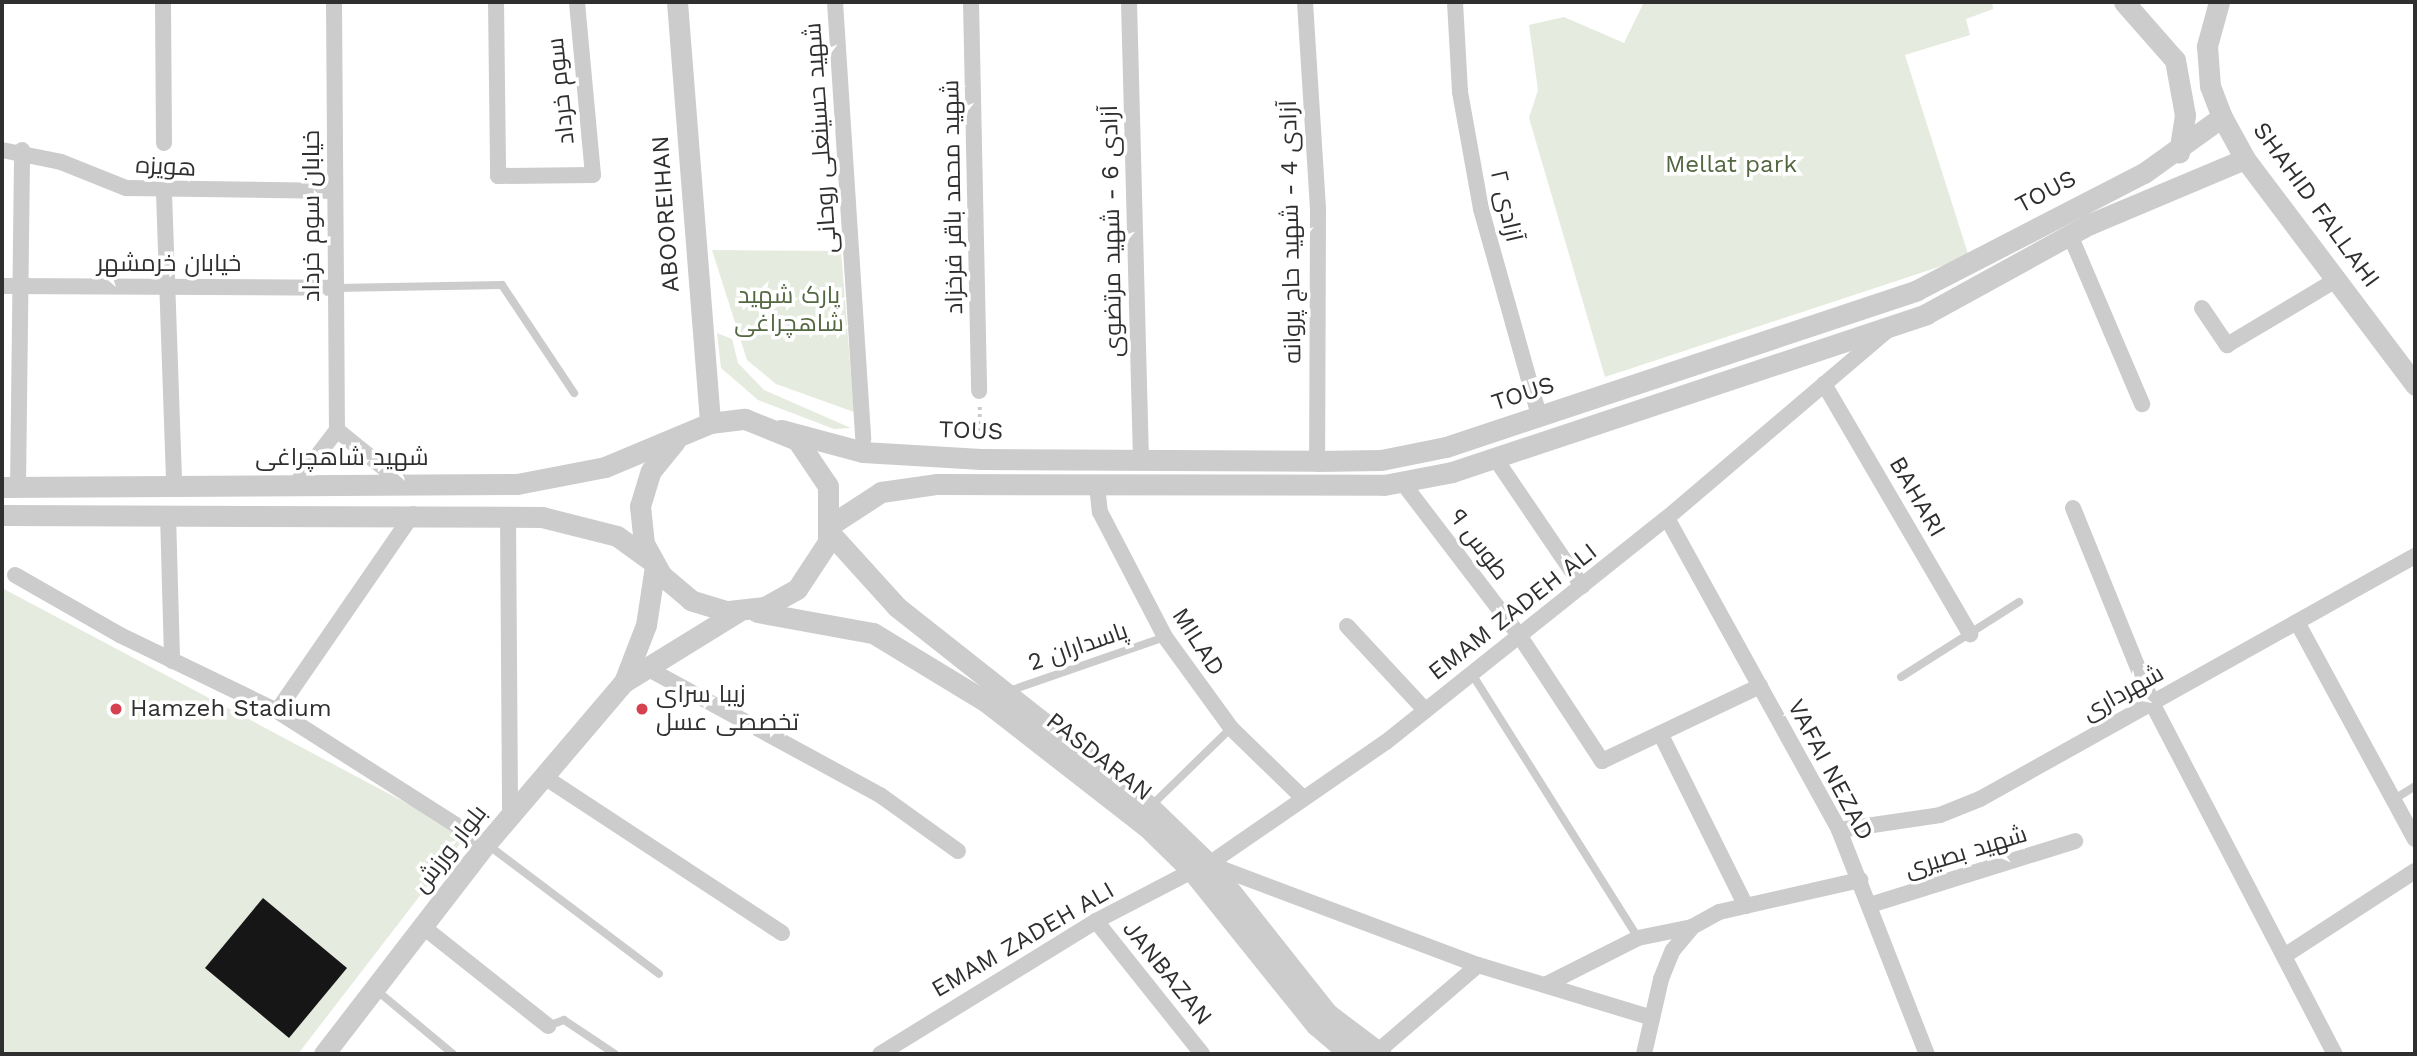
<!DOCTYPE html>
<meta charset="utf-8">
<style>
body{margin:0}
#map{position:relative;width:2417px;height:1056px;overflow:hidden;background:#fff;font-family:"Work Sans",Cairo,sans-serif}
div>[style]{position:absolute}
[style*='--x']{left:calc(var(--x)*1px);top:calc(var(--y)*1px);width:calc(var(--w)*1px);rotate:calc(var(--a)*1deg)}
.green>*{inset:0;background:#e5ebde}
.building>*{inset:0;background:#161616}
.path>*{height:3.5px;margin-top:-1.75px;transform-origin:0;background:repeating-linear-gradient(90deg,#ccc 0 3.5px,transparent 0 7px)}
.service>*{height:8px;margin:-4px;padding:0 4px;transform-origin:4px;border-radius:4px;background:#ccc}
.minor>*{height:16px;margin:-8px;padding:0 8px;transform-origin:8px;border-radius:8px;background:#ccc}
.tertiary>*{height:21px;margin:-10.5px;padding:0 10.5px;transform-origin:10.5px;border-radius:10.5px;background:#ccc}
.dots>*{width:19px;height:19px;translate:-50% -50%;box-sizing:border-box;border:4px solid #fff;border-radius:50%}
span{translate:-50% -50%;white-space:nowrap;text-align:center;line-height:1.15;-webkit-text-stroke:7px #fff;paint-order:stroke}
.street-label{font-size:24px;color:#2f2f2f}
.park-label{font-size:24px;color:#536740}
.poi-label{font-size:24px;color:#2f2f2f}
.left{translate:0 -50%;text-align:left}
.frame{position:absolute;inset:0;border:4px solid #2f2f2f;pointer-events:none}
</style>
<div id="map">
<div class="green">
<i style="clip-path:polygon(1644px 2px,1992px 2px,1993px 9px,1966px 19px,1970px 35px,1905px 55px,1969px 257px,1605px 377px,1529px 118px,1538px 90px,1529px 25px,1564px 17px,1624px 43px)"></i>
<i style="clip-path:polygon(712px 250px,841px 251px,854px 412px,776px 384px,747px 360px)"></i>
<i style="clip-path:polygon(717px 333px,732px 339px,738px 363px,764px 390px,851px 428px,834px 429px,758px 400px,721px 368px)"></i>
<i style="clip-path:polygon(2px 588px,457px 830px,459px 845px,298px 1054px,2px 1054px)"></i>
</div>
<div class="building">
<i style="clip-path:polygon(263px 898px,347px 968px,289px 1038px,205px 968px)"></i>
</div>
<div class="path">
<i style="--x:980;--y:407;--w:35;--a:90"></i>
</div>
<div class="service">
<i style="--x:336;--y:288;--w:166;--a:-1"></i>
<i style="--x:502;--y:285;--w:130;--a:56.3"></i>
<i style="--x:1472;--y:674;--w:312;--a:57.8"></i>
<i style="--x:1901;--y:677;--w:140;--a:-32.4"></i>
<i style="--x:1009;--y:691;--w:165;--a:-19.1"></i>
<i style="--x:2393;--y:800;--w:26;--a:-32"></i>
<i style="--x:1151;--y:806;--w:112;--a:-44.3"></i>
<i style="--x:488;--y:845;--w:214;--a:37"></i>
<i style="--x:375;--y:989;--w:102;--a:39.8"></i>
<i style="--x:548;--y:1026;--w:17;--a:-21"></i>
<i style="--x:564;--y:1020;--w:61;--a:33.7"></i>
</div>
<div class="minor">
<i style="--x:163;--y:2;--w:141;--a:89.6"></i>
<i style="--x:334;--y:2;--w:428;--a:89.6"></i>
<i style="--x:496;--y:2;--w:174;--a:89.3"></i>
<i style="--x:498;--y:176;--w:95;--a:-0.6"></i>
<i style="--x:593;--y:175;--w:174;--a:-95.3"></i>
<i style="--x:835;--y:2;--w:438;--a:86.3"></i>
<i style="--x:971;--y:2;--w:389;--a:88.8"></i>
<i style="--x:1129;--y:2;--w:458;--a:88.5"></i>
<i style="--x:1305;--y:2;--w:209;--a:86.4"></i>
<i style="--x:1318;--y:211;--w:250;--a:90.2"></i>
<i style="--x:1455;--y:2;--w:90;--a:86.8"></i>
<i style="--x:1460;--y:92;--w:119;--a:79.8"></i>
<i style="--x:1481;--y:209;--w:215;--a:74.3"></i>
<i style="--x:2;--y:150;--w:60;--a:11.5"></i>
<i style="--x:61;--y:162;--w:70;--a:21.8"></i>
<i style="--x:126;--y:188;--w:209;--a:0.8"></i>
<i style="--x:164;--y:193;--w:293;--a:88"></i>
<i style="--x:2070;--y:235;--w:184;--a:66.9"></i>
<i style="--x:2;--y:286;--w:334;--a:0.3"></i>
<i style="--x:2202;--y:308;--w:45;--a:56"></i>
<i style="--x:2227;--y:345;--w:127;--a:-30.8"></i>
<i style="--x:1824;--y:384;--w:290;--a:59.7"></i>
<i style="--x:337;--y:430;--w:87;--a:39"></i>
<i style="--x:1495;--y:458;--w:155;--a:55.8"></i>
<i style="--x:1402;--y:482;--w:193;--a:52.6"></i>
<i style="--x:1519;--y:635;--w:151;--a:56.6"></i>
<i style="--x:1602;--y:761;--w:175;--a:-25.4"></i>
<i style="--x:295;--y:485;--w:69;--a:-52.6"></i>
<i style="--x:1097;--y:485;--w:27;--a:84"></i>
<i style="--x:1100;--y:512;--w:141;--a:62.5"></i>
<i style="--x:1165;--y:637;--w:112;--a:54"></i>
<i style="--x:1231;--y:728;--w:99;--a:44.2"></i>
<i style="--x:18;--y:487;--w:337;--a:-89.3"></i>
<i style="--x:2073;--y:508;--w:210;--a:67.9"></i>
<i style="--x:2152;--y:703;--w:396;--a:62.5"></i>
<i style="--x:168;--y:514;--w:147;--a:88.4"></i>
<i style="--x:413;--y:514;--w:239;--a:124.6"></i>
<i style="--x:277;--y:711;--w:248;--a:32.5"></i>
<i style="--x:508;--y:516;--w:299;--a:89.6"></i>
<i style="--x:1667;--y:518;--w:356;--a:61.1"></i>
<i style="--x:1839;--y:830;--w:241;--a:68.6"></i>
<i style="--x:15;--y:575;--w:121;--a:29.7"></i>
<i style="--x:120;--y:635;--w:174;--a:25.8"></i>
<i style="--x:2297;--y:622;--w:247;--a:61.5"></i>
<i style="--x:1347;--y:626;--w:115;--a:47.1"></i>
<i style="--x:645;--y:667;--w:268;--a:28.6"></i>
<i style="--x:880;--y:795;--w:96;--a:35.7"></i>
<i style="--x:1661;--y:735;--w:191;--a:63.6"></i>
<i style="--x:543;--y:776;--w:286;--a:33.3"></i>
<i style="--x:1839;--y:830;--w:102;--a:-8.4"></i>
<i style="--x:1940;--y:815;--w:43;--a:-21.8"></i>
<i style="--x:1980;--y:799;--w:498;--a:-29.2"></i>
<i style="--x:1209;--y:864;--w:215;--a:-34.6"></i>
<i style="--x:1386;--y:742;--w:359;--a:-38.6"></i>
<i style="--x:1667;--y:518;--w:292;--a:-40.4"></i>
<i style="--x:1209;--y:864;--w:287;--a:20.6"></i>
<i style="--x:1478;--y:965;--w:182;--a:16.9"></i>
<i style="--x:1870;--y:905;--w:215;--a:-17.3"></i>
<i style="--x:1096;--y:921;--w:170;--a:51.4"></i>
<i style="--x:422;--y:926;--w:161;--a:38.4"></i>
<i style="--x:2284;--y:956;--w:156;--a:-33"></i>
<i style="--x:1545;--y:985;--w:104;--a:-26.8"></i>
<i style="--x:1638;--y:938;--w:55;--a:-11.5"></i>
<i style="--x:1377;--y:1052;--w:133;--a:-40.7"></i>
<i style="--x:880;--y:1054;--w:254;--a:-31.6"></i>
<i style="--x:1096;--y:921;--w:108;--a:-27.5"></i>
<i style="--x:1644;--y:1054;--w:77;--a:-77.2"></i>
<i style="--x:1661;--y:979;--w:31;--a:-68"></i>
<i style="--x:1673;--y:950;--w:30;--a:-50"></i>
<i style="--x:1692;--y:927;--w:31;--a:-29"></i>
<i style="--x:1719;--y:912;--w:145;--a:-12.8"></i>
</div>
<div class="tertiary">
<i style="--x:677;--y:2;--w:422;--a:85.5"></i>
<i style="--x:2124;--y:2;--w:77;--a:48.7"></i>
<i style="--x:2175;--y:60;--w:56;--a:79.7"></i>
<i style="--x:2185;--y:115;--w:38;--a:99"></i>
<i style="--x:2219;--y:2;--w:46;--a:105.3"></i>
<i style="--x:2207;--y:46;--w:40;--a:85.7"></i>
<i style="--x:2210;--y:86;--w:33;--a:69"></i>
<i style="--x:2222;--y:117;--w:48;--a:61.3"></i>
<i style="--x:2245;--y:159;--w:283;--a:53"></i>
<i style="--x:781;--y:430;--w:85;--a:15"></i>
<i style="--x:863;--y:452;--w:118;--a:3.4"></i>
<i style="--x:981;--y:459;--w:336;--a:0.3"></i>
<i style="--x:1317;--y:461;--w:64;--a:-0.9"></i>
<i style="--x:1381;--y:460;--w:66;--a:-11.3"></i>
<i style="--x:1446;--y:447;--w:496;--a:-18.4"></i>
<i style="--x:1917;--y:290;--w:255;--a:-27.3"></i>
<i style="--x:2144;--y:173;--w:96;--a:-35.7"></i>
<i style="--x:2;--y:487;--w:515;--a:-0.33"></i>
<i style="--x:517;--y:484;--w:90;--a:-10.9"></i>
<i style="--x:605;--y:467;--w:114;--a:-22.7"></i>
<i style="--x:710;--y:423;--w:35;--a:-7"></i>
<i style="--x:745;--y:419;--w:56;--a:22"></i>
<i style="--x:797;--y:440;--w:55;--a:56"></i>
<i style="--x:828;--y:486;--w:56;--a:90"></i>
<i style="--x:828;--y:542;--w:56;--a:123.4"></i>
<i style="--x:797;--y:589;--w:37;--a:151"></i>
<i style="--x:765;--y:607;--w:39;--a:174"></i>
<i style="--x:726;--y:611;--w:37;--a:-163"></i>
<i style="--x:691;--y:600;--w:38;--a:-140"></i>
<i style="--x:662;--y:576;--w:37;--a:-119"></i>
<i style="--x:644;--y:544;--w:38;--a:-96"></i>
<i style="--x:640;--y:506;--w:37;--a:-73"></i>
<i style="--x:651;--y:471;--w:38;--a:-51"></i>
<i style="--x:2;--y:515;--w:540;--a:0.21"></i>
<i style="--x:542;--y:517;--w:77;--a:14.2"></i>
<i style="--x:617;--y:536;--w:41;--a:36"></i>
<i style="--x:832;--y:524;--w:59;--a:-33.1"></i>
<i style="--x:881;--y:492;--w:57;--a:-8.1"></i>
<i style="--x:937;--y:484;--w:447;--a:0.1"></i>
<i style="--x:1384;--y:485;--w:69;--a:-10.8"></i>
<i style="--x:1452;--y:472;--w:500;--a:-18.4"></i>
<i style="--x:1926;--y:314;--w:187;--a:-28.8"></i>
<i style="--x:2090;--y:224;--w:168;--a:-22.8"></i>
<i style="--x:830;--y:533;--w:100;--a:47.8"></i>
<i style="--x:897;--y:607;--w:323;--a:38.3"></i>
<i style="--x:1150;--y:807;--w:82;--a:44"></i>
<i style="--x:1209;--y:864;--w:191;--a:51.6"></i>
<i style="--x:1328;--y:1014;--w:66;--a:37"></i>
<i style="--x:757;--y:612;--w:118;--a:10.3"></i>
<i style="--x:873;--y:633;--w:131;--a:31.3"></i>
<i style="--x:985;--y:701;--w:205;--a:37.9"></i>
<i style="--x:1147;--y:827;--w:63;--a:44.4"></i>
<i style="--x:1192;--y:871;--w:198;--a:51.2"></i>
<i style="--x:1316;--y:1025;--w:45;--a:40.5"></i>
<i style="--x:624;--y:682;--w:61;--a:-68.9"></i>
<i style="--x:646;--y:625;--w:60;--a:-81.3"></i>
<i style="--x:324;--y:1054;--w:265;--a:-52.4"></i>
<i style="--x:486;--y:844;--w:213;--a:-49.6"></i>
<i style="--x:624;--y:682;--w:135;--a:-31.7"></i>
</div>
<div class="dots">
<i style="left:116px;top:709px;background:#d6414f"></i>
<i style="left:642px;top:709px;background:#d6414f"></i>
</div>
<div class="street-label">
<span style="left:561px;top:91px;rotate:-96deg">سوم خرداد</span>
<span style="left:821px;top:138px;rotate:-94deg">شهید حسینعلی روحانی</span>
<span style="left:166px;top:167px;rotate:3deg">هویزه</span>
<span style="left:2046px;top:192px;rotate:-28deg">TOUS</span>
<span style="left:953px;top:197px;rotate:-91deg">شهید محمد باقر فرخزاد</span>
<span style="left:2316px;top:205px;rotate:54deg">SHAHID FALLAHI</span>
<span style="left:1506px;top:206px;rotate:77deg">آزادی ۲</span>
<span style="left:666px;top:214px;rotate:-94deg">ABOOREIHAN</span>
<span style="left:312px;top:216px;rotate:-90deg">خیابان سوم خرداد</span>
<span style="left:1112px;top:231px;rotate:-91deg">آزادی 6 - شهید مرتضوی</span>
<span style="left:1291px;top:232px;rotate:-91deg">آزادی 4 - شهید حاج پروانه</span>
<span style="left:169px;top:264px">خیابان خرمشهر</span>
<span style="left:1523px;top:394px;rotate:-18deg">TOUS</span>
<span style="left:971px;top:431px;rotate:2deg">TOUS</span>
<span style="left:342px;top:458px">شهید شاهچراغی</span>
<span style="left:1917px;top:497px;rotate:60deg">BAHARI</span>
<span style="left:1479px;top:545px;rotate:53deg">طوس ۹</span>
<span style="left:1513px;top:612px;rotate:-38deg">EMAM ZADEH ALI</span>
<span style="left:1198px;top:642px;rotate:57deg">MILAD</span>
<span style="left:1078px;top:647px;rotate:-19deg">پاسداران 2</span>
<span style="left:2123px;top:693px;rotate:-29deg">شهرداری</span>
<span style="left:1099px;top:757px;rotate:38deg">PASDARAN</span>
<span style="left:1830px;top:770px;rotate:62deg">VAFAI NEZAD</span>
<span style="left:450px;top:849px;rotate:-52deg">بلوار ورزش</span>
<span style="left:1966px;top:852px;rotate:-17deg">شهید بصیری</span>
<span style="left:1023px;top:940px;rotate:-30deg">EMAM ZADEH ALI</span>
<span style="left:1167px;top:973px;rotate:51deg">JANBAZAN</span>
</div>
<div class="park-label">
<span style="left:1731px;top:165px">Mellat park</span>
<span style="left:789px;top:310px">پارک شهید<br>شاهچراغی</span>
</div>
<div class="poi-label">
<span class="left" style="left:656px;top:709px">زیبا سرای<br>تخصصی عسل</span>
<span class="left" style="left:130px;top:709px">Hamzeh Stadium</span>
</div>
<div class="frame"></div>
</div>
